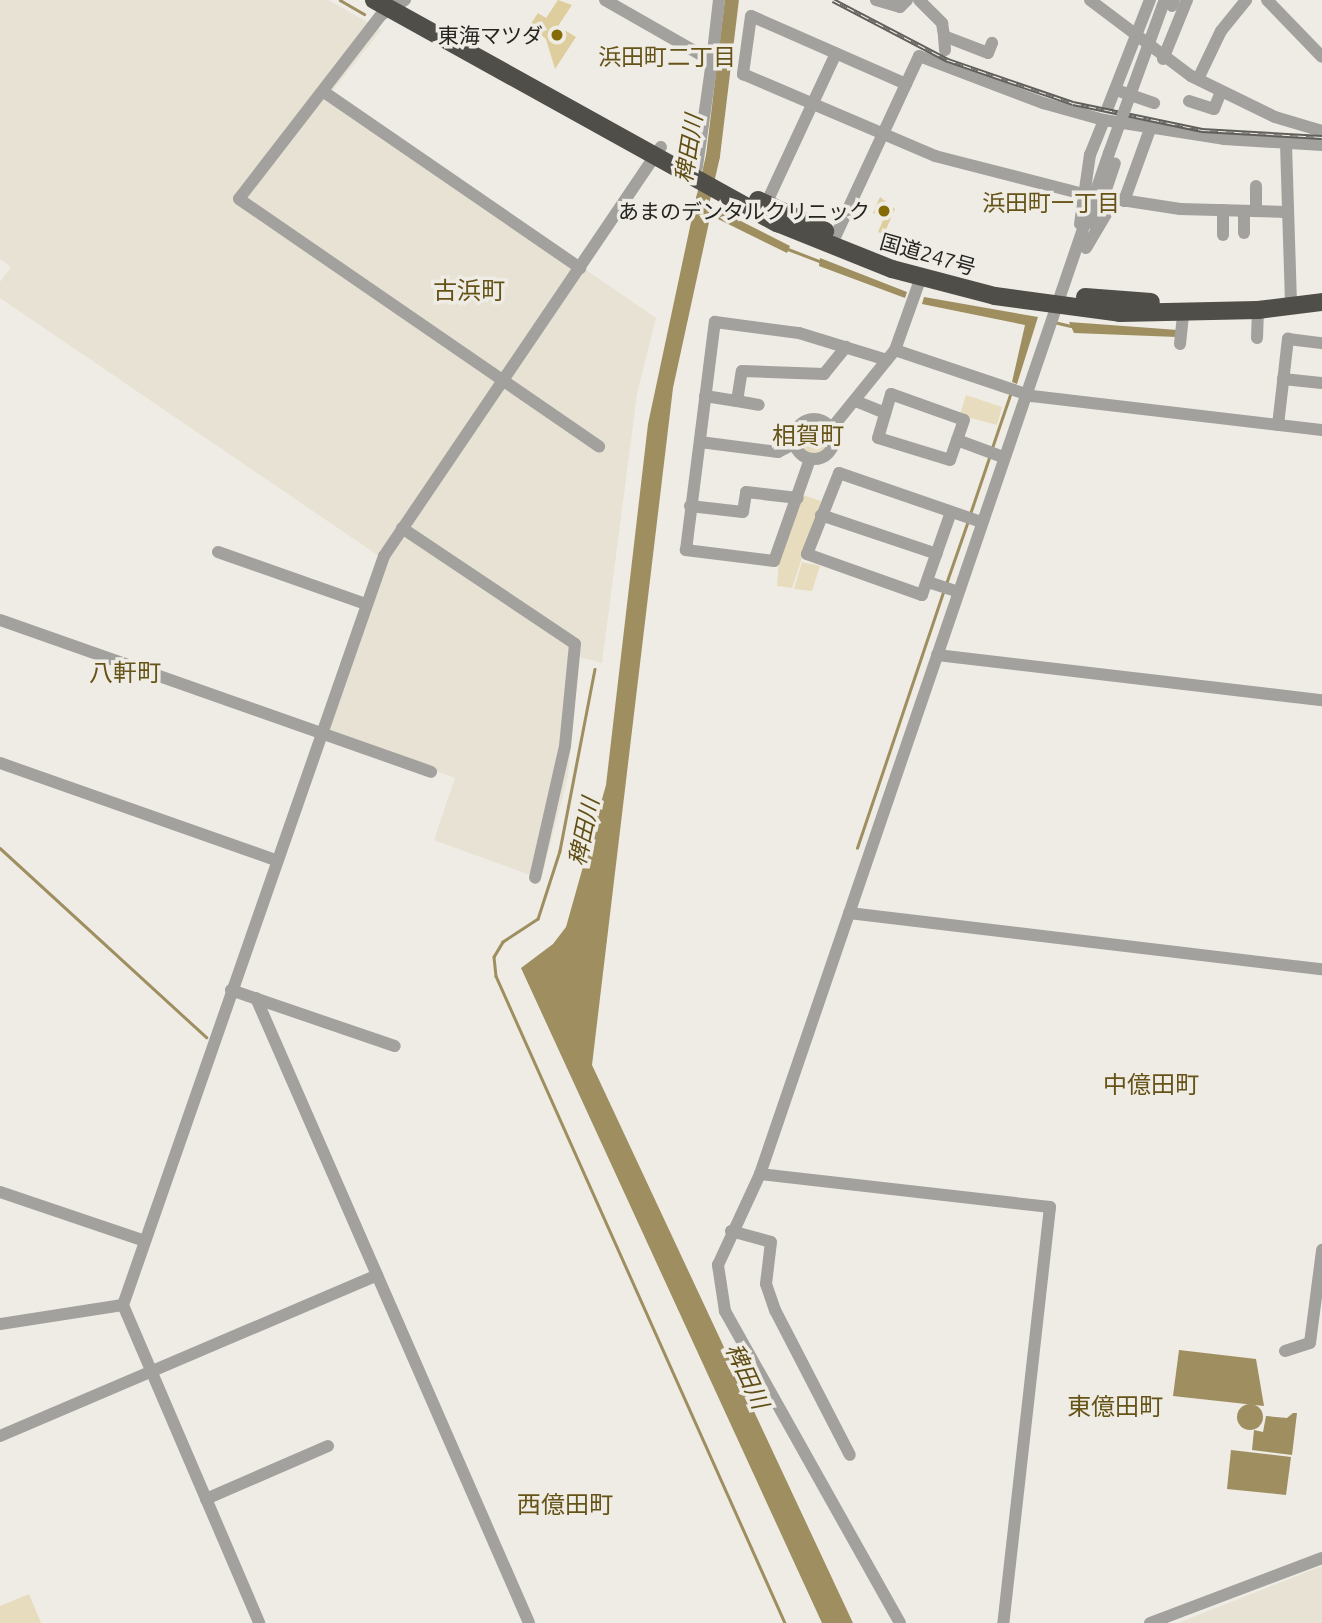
<!DOCTYPE html>
<meta charset="utf-8">
<style>
body{margin:0}
#map{position:relative;width:1322px;height:1623px;overflow:hidden;background:#eeece4;font-family:Ubuntu,"Noto Sans JP",sans-serif}
div>[style]{position:absolute}
[style*='--x']{left:calc(var(--x)*1px);top:calc(var(--y)*1px);width:calc(var(--w)*1px);rotate:calc(var(--a)*1deg)}
.built>*{inset:0;background:#e7e2d3}
.green>*{inset:0;background:#e7ddbe}
.round{border-radius:50%}
.water>*{inset:0;background:#9e8e60}
.stream>*{height:2.5px;margin:-1.25px;padding:0 1.25px;transform-origin:1.25px;border-radius:1.25px;background:#9e8e60}
.river>*{height:14px;margin:-7px;padding:0 7px;transform-origin:7px;border-radius:7px;background:#9e8e60}
.building>*{inset:0;background:#dece9d}
.minor>*{height:12px;margin:-6px;padding:0 6px;transform-origin:6px;border-radius:6px;background:#a2a19e}
.minor>.ring{margin:-6px;padding:0;box-sizing:content-box;background:none;border:12px solid #a2a19e;border-radius:50%}
.highway>*{height:18px;margin:-9px;padding:0 9px;transform-origin:9px;border-radius:9px;background:#504e48}
.rail>*{height:5px;margin-top:-2.5px;transform-origin:0;background:repeating-linear-gradient(90deg,#eeece4 0 8px,#615f5b 0 16px);box-sizing:border-box;border-block:2px solid #615f5b}
.minor-bridge>*{height:12px;margin:-6px;padding:0 6px;transform-origin:6px;border-radius:6px;background:#a2a19e}
.dots>*{width:19px;height:19px;translate:-50% -50%;box-sizing:border-box;border:4px solid #eeece4;border-radius:50%}
span{translate:-50% -50%;white-space:nowrap;text-align:center;line-height:1.15;-webkit-text-stroke:7px #eeece4;paint-order:stroke}
.poi-label{font-size:21px;color:#252421}
.right{translate:-100% -50%;text-align:right}
.street-label{font-size:21px;color:#252421}
.neighbourhood-label{font-size:23px;color:#665318}
.water-label{font-size:23px;color:#604e15;font-style:italic}
.quarter-label{font-size:24px;color:#665318}
</style>
<div id="map">
<div class="built">
<i style="clip-path:polygon(0 0,328px 0,381px 30px,330px 94px,656px 318px,637px 394px,602px 663px,579px 657px,568px 776px,541px 879px,434px 840px,455px 778px,318px 728px,379px 556px,0 298px,0 282px,11px 267px,0 259px)"></i>
<i style="clip-path:polygon(1322px 1566px,1322px 1623px,1178px 1623px)"></i>
</div>
<div class="green">
<i style="clip-path:polygon(966px 395px,1002px 407px,997px 425px,960px 415px)"></i>
<i class="round" style="left:797px;top:421px;width:34px;height:34px"></i>
<i style="clip-path:polygon(803px 495px,821px 501px,792px 588px,777px 586px,779px 560px)"></i>
<i style="clip-path:polygon(802px 562px,820px 566px,812px 591px,794px 589px)"></i>
<i style="clip-path:polygon(29px 1594px,41px 1623px,0 1623px,0 1606px)"></i>
</div>
<div class="water">
<i style="clip-path:polygon(697px 194px,713px 204px,673px 388px,592px 1065px,853px 1623px,822px 1623px,521px 968px,553px 944px,566px 927px,606px 785px,648px 424px)"></i>
<i style="clip-path:polygon(723px 212px,790px 246px,787px 253px,718px 219px)"></i>
<i style="clip-path:polygon(820px 258px,907px 292px,905px 298px,819px 266px)"></i>
<i style="clip-path:polygon(924px 297px,1038px 317px,1017px 384px,1012px 382px,1025px 325px,922px 304px)"></i>
<i style="clip-path:polygon(1069px 322px,1178px 330px,1177px 337px,1074px 333px)"></i>
<i style="clip-path:polygon(1179px 1350px,1256px 1359px,1264px 1406px,1173px 1396px)"></i>
<i class="round" style="left:1237px;top:1404px;width:26px;height:26px"></i>
<i style="clip-path:polygon(1293px 1413px,1297px 1413px,1292px 1455px,1252px 1450px,1254px 1430px,1263px 1432px,1266px 1416px,1287px 1418px)"></i>
<i style="clip-path:polygon(1231px 1450px,1291px 1457px,1286px 1495px,1227px 1489px)"></i>
</div>
<div class="stream">
<i style="--x:340;--y:0;--w:28;--a:30"></i>
<i style="--x:788;--y:249;--w:34;--a:21"></i>
<i style="--x:1054;--y:322;--w:17;--a:13"></i>
<i style="--x:992;--y:448;--w:56;--a:-71.2"></i>
<i style="--x:970;--y:514;--w:59;--a:-71.3"></i>
<i style="--x:946;--y:584;--w:67;--a:-70.8"></i>
<i style="--x:595;--y:669;--w:185;--a:100.9"></i>
<i style="--x:560;--y:851;--w:71;--a:107.9"></i>
<i style="--x:538;--y:919;--w:42;--a:146.7"></i>
<i style="--x:503;--y:942;--w:17;--a:121"></i>
<i style="--x:494;--y:957;--w:19;--a:84"></i>
<i style="--x:496;--y:976;--w:709;--a:65.93"></i>
<i style="--x:0;--y:848;--w:280;--a:42.5"></i>
<i style="--x:857;--y:848;--w:272;--a:-71.4"></i>
</div>
<div class="river">
<i style="--x:699;--y:217;--w:63;--a:-77.1"></i>
<i style="--x:713;--y:156;--w:157;--a:-83.1"></i>
</div>
<div class="building">
<i style="clip-path:polygon(558px 0,572px 5px,558px 26px,576px 37px,555px 69px,546px 39px,530px 25px,538px 13px,546px 18px)"></i>
<i style="clip-path:polygon(880px 197px,895px 209px,884px 234px,878px 232px,884px 218px,873px 213px)"></i>
</div>
<div class="minor">
<i style="--x:405;--y:0;--w:28;--a:148"></i>
<i style="--x:381;--y:15;--w:232;--a:127.7"></i>
<i style="--x:239;--y:199;--w:437;--a:34.5"></i>
<i style="--x:605;--y:0;--w:123;--a:29.7"></i>
<i style="--x:712;--y:61;--w:107;--a:98.1"></i>
<i style="--x:876;--y:0;--w:25;--a:16"></i>
<i style="--x:900;--y:7;--w:10;--a:-45"></i>
<i style="--x:919;--y:0;--w:33;--a:45"></i>
<i style="--x:942;--y:23;--w:13;--a:81"></i>
<i style="--x:944;--y:36;--w:47;--a:21.1"></i>
<i style="--x:988;--y:53;--w:11;--a:-68"></i>
<i style="--x:1090;--y:0;--w:126;--a:37"></i>
<i style="--x:1191;--y:76;--w:93;--a:26"></i>
<i style="--x:1275;--y:117;--w:49;--a:16.6"></i>
<i style="--x:1267;--y:0;--w:79;--a:46"></i>
<i style="--x:1172;--y:6;--w:6;--a:-72"></i>
<i style="--x:944;--y:36;--w:14;--a:86"></i>
<i style="--x:1163;--y:59;--w:64;--a:-67.9"></i>
<i style="--x:712;--y:61;--w:61;--a:-83.5"></i>
<i style="--x:1198;--y:79;--w:53;--a:-64.4"></i>
<i style="--x:1221;--y:31;--w:40;--a:-51"></i>
<i style="--x:906;--y:84;--w:169;--a:-156.3"></i>
<i style="--x:751;--y:16;--w:59;--a:97.9"></i>
<i style="--x:743;--y:74;--w:209;--a:23.1"></i>
<i style="--x:935;--y:156;--w:153;--a:14.4"></i>
<i style="--x:324;--y:92;--w:311;--a:34.5"></i>
<i style="--x:1122;--y:92;--w:34;--a:19"></i>
<i style="--x:1189;--y:101;--w:26;--a:18"></i>
<i style="--x:1214;--y:109;--w:18;--a:-68"></i>
<i style="--x:1108;--y:107;--w:115;--a:-68.6"></i>
<i style="--x:1286;--y:144;--w:163;--a:88.2"></i>
<i style="--x:1124;--y:201;--w:77;--a:-70.1"></i>
<i style="--x:766;--y:204;--w:166;--a:-65.1"></i>
<i style="--x:1256;--y:211;--w:25;--a:-90"></i>
<i style="--x:1080;--y:224;--w:70;--a:-81.8"></i>
<i style="--x:1090;--y:155;--w:38;--a:-68"></i>
<i style="--x:1094;--y:225;--w:65;--a:-71.3"></i>
<i style="--x:1244;--y:233;--w:22;--a:-90"></i>
<i style="--x:836;--y:235;--w:197;--a:-65.1"></i>
<i style="--x:919;--y:56;--w:133;--a:20.8"></i>
<i style="--x:1043;--y:103;--w:63;--a:15.6"></i>
<i style="--x:1104;--y:120;--w:121;--a:9"></i>
<i style="--x:1224;--y:139;--w:98;--a:3.5"></i>
<i style="--x:1223;--y:235;--w:25;--a:-90"></i>
<i style="--x:1086;--y:248;--w:57;--a:-59.4"></i>
<i style="--x:1115;--y:199;--w:66;--a:8.7"></i>
<i style="--x:1180;--y:209;--w:107;--a:1.6"></i>
<i style="--x:1257;--y:338;--w:28;--a:-88"></i>
<i style="--x:1180;--y:344;--w:30;--a:-84"></i>
<i style="--x:895;--y:350;--w:145;--a:18.6"></i>
<i style="--x:1032;--y:396;--w:292;--a:6.7"></i>
<i style="--x:1283;--y:379;--w:39;--a:6"></i>
<i style="--x:891;--y:394;--w:77;--a:19.6"></i>
<i style="--x:964;--y:420;--w:42;--a:109.3"></i>
<i style="--x:950;--y:460;--w:75;--a:-163"></i>
<i style="--x:878;--y:438;--w:46;--a:-73.5"></i>
<i style="--x:705;--y:396;--w:32;--a:9"></i>
<i style="--x:737;--y:401;--w:30;--a:-81"></i>
<i style="--x:742;--y:371;--w:82;--a:2.1"></i>
<i style="--x:824;--y:374;--w:35;--a:-51"></i>
<i style="--x:737;--y:401;--w:22;--a:10"></i>
<i style="--x:858;--y:402;--w:29;--a:22"></i>
<i class="ring" style="left:794px;top:419px;width:28px;height:28px"></i>
<i style="--x:1278;--y:425;--w:87;--a:-83.4"></i>
<i style="--x:1288;--y:339;--w:34;--a:7"></i>
<i style="--x:831;--y:429;--w:102;--a:-51"></i>
<i style="--x:895;--y:350;--w:77;--a:-70.4"></i>
<i style="--x:957;--y:440;--w:49;--a:20.3"></i>
<i style="--x:700;--y:442;--w:79;--a:7.3"></i>
<i style="--x:778;--y:452;--w:18;--a:-27"></i>
<i style="--x:810;--y:459;--w:108;--a:109.4"></i>
<i style="--x:774;--y:561;--w:89;--a:-172.9"></i>
<i style="--x:686;--y:550;--w:230;--a:-82.8"></i>
<i style="--x:715;--y:322;--w:85;--a:7.5"></i>
<i style="--x:799;--y:333;--w:92;--a:17.1"></i>
<i style="--x:690;--y:506;--w:53;--a:6.5"></i>
<i style="--x:743;--y:512;--w:20;--a:-81"></i>
<i style="--x:746;--y:492;--w:52;--a:6.6"></i>
<i style="--x:951;--y:512;--w:88;--a:109.3"></i>
<i style="--x:922;--y:595;--w:122;--a:-160.4"></i>
<i style="--x:807;--y:554;--w:87;--a:-68.4"></i>
<i style="--x:839;--y:473;--w:150;--a:19"></i>
<i style="--x:821;--y:515;--w:122;--a:18.6"></i>
<i style="--x:402;--y:528;--w:208;--a:33.8"></i>
<i style="--x:575;--y:644;--w:102;--a:95.6"></i>
<i style="--x:565;--y:746;--w:135;--a:102.8"></i>
<i style="--x:218;--y:552;--w:157;--a:19.4"></i>
<i style="--x:928;--y:582;--w:32;--a:18"></i>
<i style="--x:0;--y:620;--w:457;--a:19.4"></i>
<i style="--x:937;--y:655;--w:388;--a:6.7"></i>
<i style="--x:0;--y:763;--w:293;--a:19.4"></i>
<i style="--x:849;--y:913;--w:476;--a:6.8"></i>
<i style="--x:231;--y:990;--w:173;--a:18.9"></i>
<i style="--x:256;--y:998;--w:682;--a:66.4"></i>
<i style="--x:760;--y:1174;--w:292;--a:6.5"></i>
<i style="--x:1050;--y:1207;--w:419;--a:96.4"></i>
<i style="--x:0;--y:1192;--w:153;--a:18.7"></i>
<i style="--x:731;--y:1231;--w:41;--a:15.4"></i>
<i style="--x:771;--y:1242;--w:42;--a:96.8"></i>
<i style="--x:766;--y:1284;--w:28;--a:71"></i>
<i style="--x:775;--y:1310;--w:163;--a:62.7"></i>
<i style="--x:123;--y:1305;--w:346;--a:66.8"></i>
<i style="--x:0;--y:1324;--w:124;--a:-8.8"></i>
<i style="--x:123;--y:1305;--w:793;--a:-70.79"></i>
<i style="--x:384;--y:556;--w:494;--a:-55.9"></i>
<i style="--x:1285;--y:1351;--w:26;--a:-18"></i>
<i style="--x:1310;--y:1343;--w:94;--a:-82.6"></i>
<i style="--x:0;--y:1436;--w:410;--a:-23.1"></i>
<i style="--x:206;--y:1499;--w:133;--a:-23.5"></i>
<i style="--x:900;--y:1623;--w:358;--a:-119.3"></i>
<i style="--x:725;--y:1311;--w:47;--a:-98.7"></i>
<i style="--x:718;--y:1265;--w:100;--a:-65.2"></i>
<i style="--x:760;--y:1174;--w:1079;--a:-71.13"></i>
<i style="--x:1150;--y:1623;--w:184;--a:-20.7"></i>
</div>
<div class="highway">
<i style="--x:374;--y:0;--w:461;--a:29"></i>
<i style="--x:777;--y:223;--w:124;--a:21.8"></i>
<i style="--x:892;--y:269;--w:106;--a:14.7"></i>
<i style="--x:995;--y:296;--w:126;--a:7.7"></i>
<i style="--x:1120;--y:313;--w:138;--a:-1.2"></i>
<i style="--x:1258;--y:310;--w:64;--a:-7.1"></i>
<i style="--x:758;--y:200;--w:74;--a:24.8"></i>
<i style="--x:1085;--y:297;--w:66;--a:4.3"></i>
</div>
<div class="rail">
<i style="--x:833;--y:0;--w:130;--a:27.6"></i>
<i style="--x:948;--y:60;--w:132;--a:19"></i>
<i style="--x:1073;--y:103;--w:132;--a:11.8"></i>
<i style="--x:1202;--y:130;--w:120;--a:3.3"></i>
</div>
<div class="minor-bridge">
<i style="--x:1109;--y:153;--w:161;--a:-70"></i>
</div>
<div class="dots">
<i style="left:557px;top:35px;background:#856a05"></i>
<i style="left:884px;top:211px;background:#856a05"></i>
</div>
<div class="poi-label">
<span class="right" style="left:543px;top:35px">東海マツダ</span>
<span class="right" style="left:870px;top:211px">あまのデンタルクリニック</span>
</div>
<div class="street-label">
<span style="left:928px;top:254px;rotate:16deg">国道247号</span>
</div>
<div class="neighbourhood-label">
<span style="left:667px;top:57px">浜田町二丁目</span>
<span style="left:1051px;top:203px">浜田町一丁目</span>
</div>
<div class="water-label">
<span style="left:689px;top:149px;rotate:-81deg">稗田川</span>
<span style="left:584px;top:832px;rotate:-78deg">稗田川</span>
<span style="left:747px;top:1376px;rotate:65deg">稗田川</span>
</div>
<div class="quarter-label">
<span style="left:469px;top:291px">古浜町</span>
<span style="left:808px;top:436px">相賀町</span>
<span style="left:125px;top:673px">八軒町</span>
<span style="left:1151px;top:1085px">中億田町</span>
<span style="left:1115px;top:1407px">東億田町</span>
<span style="left:565px;top:1505px">西億田町</span>
</div>
</div>
